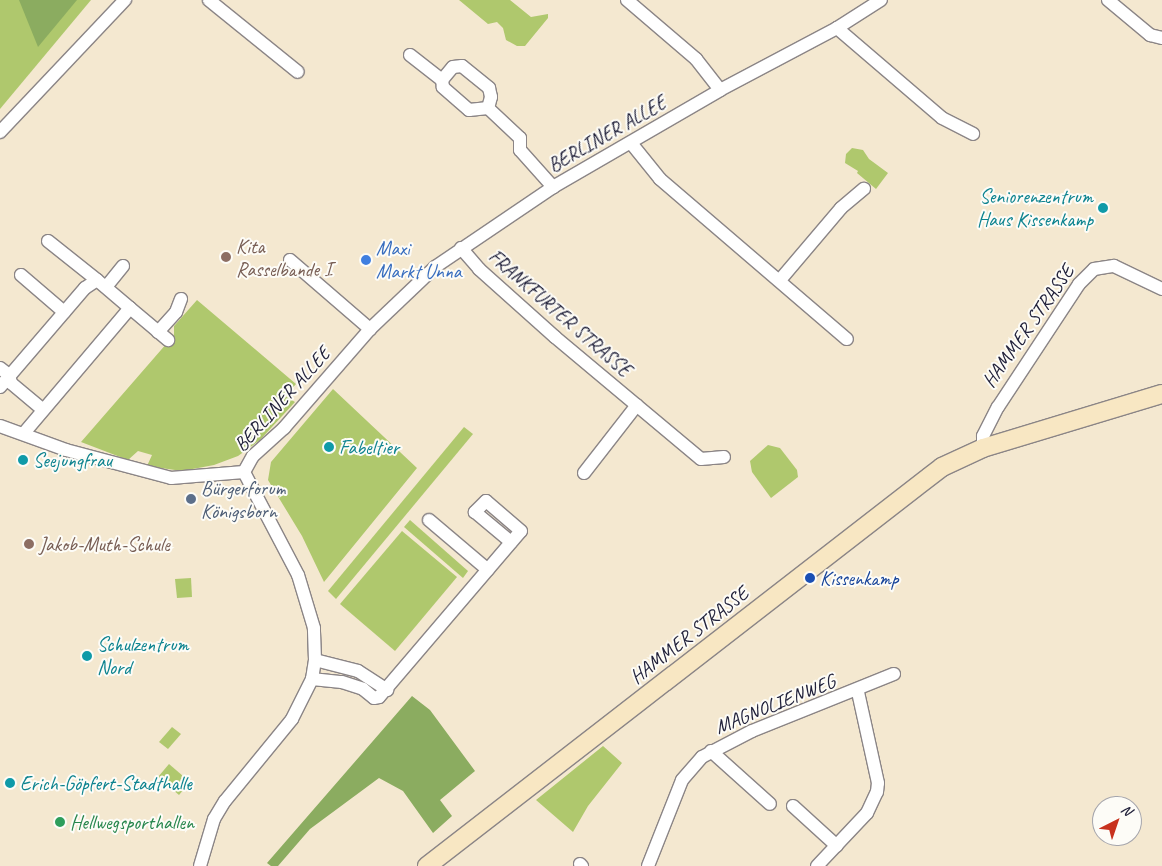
<!DOCTYPE html>
<meta charset="utf-8">
<style>
body{margin:0}
#map{position:relative;width:1162px;height:866px;overflow:hidden;background:#f4e8d0;font-family:Caveat,sans-serif}
div>[style]{position:absolute}
[style*='--x']{left:calc(var(--x)*1px);top:calc(var(--y)*1px);width:calc(var(--w)*1px);rotate:calc(var(--a)*1deg)}
.green>*{inset:0;background:#afc86d}
.forest>*{inset:0;background:#8bac60}
.roads{filter:drop-shadow(1px 0 #8b8586) drop-shadow(-1px 0 #8b8586) drop-shadow(0 1px #8b8586) drop-shadow(0 -1px #8b8586)}
.street>*{height:12px;margin:-6px;padding:0 6px;transform-origin:6px;border-radius:6px;background:#fff}
.secondary>*{height:18px;margin:-9px;padding:0 9px;transform-origin:9px;border-radius:9px;background:#f8e7c3}
.dots>*{width:14px;height:14px;translate:-50% -50%;box-sizing:border-box;border:2px solid #fdfcf7;border-radius:50%}
span{translate:-50% -50%;white-space:nowrap;text-align:center;line-height:1.15;-webkit-text-stroke:4px #fdfcf7;paint-order:stroke}
.street-label{font-size:20px;color:#22223b}
.culture-label{font-size:20px;color:#0d838f}
.right{translate:-100% -50%;text-align:right}
.left{translate:0 -50%;text-align:left}
.education-label{font-size:20px;color:#785e54}
.shop-label{font-size:20px;color:#366cbe}
.service-label{font-size:20px;color:#4e5e75}
.transit-label{font-size:20px;color:#164399}
.leisure-label{font-size:20px;color:#27864d}
.north{position:absolute;left:1092px;top:796px;width:50px;height:50px;box-sizing:border-box;background:#fdfcf7;border:1px solid #a5a5ac;border-radius:50%;rotate:41deg;font-size:14px;font-weight:700;line-height:20px;text-align:center;color:#22223b}
.north::after{content:'';display:block;margin:auto;width:18px;height:22px;background:#c8321e;clip-path:polygon(50% 0,100% 100%,50% 72%,0 100%)}
</style>
<div id="map">
<div class="green">
<i style="clip-path:polygon(0 0,91px 0,0 109px)"></i>
<i style="clip-path:polygon(459px 0,510px 0,531px 17px,548px 14px,548px 18px,525px 46px,517px 46px,506px 40px,503px 28px,497px 22px,488px 24px)"></i>
<i style="clip-path:polygon(852px 148px,863px 150px,869px 159px,888px 173px,876px 189px,857px 173px,858px 171px,845px 163px,846px 154px)"></i>
<i style="clip-path:polygon(197px 300px,296px 384px,285px 396px,295px 402px,260px 440px,238px 456px,214px 465px,182px 471px,147px 466px,152px 455px,138px 451px,128px 460px,81px 442px,174px 335px,174px 326px)"></i>
<i style="clip-path:polygon(333px 389px,417px 468px,324px 582px,302px 536px,268px 480px,271px 462px)"></i>
<i style="clip-path:polygon(464px 427px,473px 434px,336px 599px,328px 591px)"></i>
<i style="clip-path:polygon(768px 445px,780px 448px,797px 470px,798px 477px,771px 498px,752px 472px,750px 461px)"></i>
<i style="clip-path:polygon(410px 520px,468px 571px,463px 578px,404px 527px)"></i>
<i style="clip-path:polygon(402px 531px,457px 577px,395px 651px,340px 604px)"></i>
<i style="clip-path:polygon(191px 578px,192px 597px,177px 598px,175px 579px)"></i>
<i style="clip-path:polygon(172px 727px,181px 734px,168px 749px,159px 742px)"></i>
<i style="clip-path:polygon(603px 746px,622px 763px,588px 806px,573px 832px,536px 800px)"></i>
<i style="clip-path:polygon(169px 764px,190px 782px,179px 795px,158px 777px)"></i>
</div>
<div class="forest">
<i style="clip-path:polygon(19px 0,77px 0,38px 47px)"></i>
<i style="clip-path:polygon(412px 696px,430px 710px,475px 771px,440px 800px,452px 816px,433px 833px,403px 791px,379px 778px,310px 829px,278px 866px,271px 866px,267px 863px)"></i>
</div>
<div class="roads">
<div class="street">
<i style="--x:209;--y:0;--w:114;--a:39"></i>
<i style="--x:627;--y:0;--w:91;--a:40.5"></i>
<i style="--x:696;--y:59;--w:39;--a:52"></i>
<i style="--x:1108;--y:0;--w:55;--a:39.8"></i>
<i style="--x:1150;--y:35;--w:12;--a:14"></i>
<i style="--x:837;--y:28;--w:138;--a:40.6"></i>
<i style="--x:942;--y:118;--w:35;--a:27"></i>
<i style="--x:410;--y:55;--w:41;--a:38"></i>
<i style="--x:462;--y:66;--w:35;--a:39"></i>
<i style="--x:489;--y:88;--w:9;--a:77"></i>
<i style="--x:491;--y:97;--w:11;--a:105"></i>
<i style="--x:488;--y:108;--w:19;--a:174"></i>
<i style="--x:469;--y:110;--w:35;--a:-139"></i>
<i style="--x:443;--y:87;--w:7;--a:-98"></i>
<i style="--x:442;--y:80;--w:17;--a:-50"></i>
<i style="--x:453;--y:67;--w:9;--a:-6"></i>
<i style="--x:488;--y:108;--w:44;--a:43.2"></i>
<i style="--x:520;--y:138;--w:12;--a:90"></i>
<i style="--x:520;--y:150;--w:50;--a:48.3"></i>
<i style="--x:0;--y:132;--w:182;--a:-46.6"></i>
<i style="--x:631;--y:143;--w:46;--a:51.1"></i>
<i style="--x:660;--y:179;--w:246;--a:40.6"></i>
<i style="--x:48;--y:241;--w:63;--a:38.5"></i>
<i style="--x:461;--y:248;--w:28;--a:49"></i>
<i style="--x:479;--y:269;--w:102;--a:41.8"></i>
<i style="--x:555;--y:337;--w:190;--a:39.9"></i>
<i style="--x:701;--y:459;--w:23;--a:-5"></i>
<i style="--x:290;--y:260;--w:106;--a:40.8"></i>
<i style="--x:21;--y:275;--w:57;--a:40.7"></i>
<i style="--x:780;--y:280;--w:94;--a:-49.7"></i>
<i style="--x:841;--y:208;--w:30;--a:-40"></i>
<i style="--x:106;--y:287;--w:27;--a:-51"></i>
<i style="--x:130;--y:308;--w:50;--a:40.1"></i>
<i style="--x:158;--y:332;--w:27;--a:-48"></i>
<i style="--x:176;--y:312;--w:14;--a:-69"></i>
<i style="--x:0;--y:368;--w:11;--a:38"></i>
<i style="--x:9;--y:375;--w:8;--a:76"></i>
<i style="--x:11;--y:383;--w:40;--a:40"></i>
<i style="--x:0;--y:387;--w:130;--a:-49.4"></i>
<i style="--x:85;--y:288;--w:14;--a:-34"></i>
<i style="--x:97;--y:280;--w:43;--a:40.3"></i>
<i style="--x:130;--y:308;--w:164;--a:130.3"></i>
<i style="--x:0;--y:426;--w:70;--a:20"></i>
<i style="--x:66;--y:450;--w:109;--a:14.9"></i>
<i style="--x:171;--y:478;--w:73;--a:-4.7"></i>
<i style="--x:983;--y:448;--w:12;--a:-90"></i>
<i style="--x:983;--y:436;--w:33;--a:-63"></i>
<i style="--x:998;--y:407;--w:147;--a:-56.6"></i>
<i style="--x:1079;--y:284;--w:21;--a:-45"></i>
<i style="--x:1094;--y:269;--w:20;--a:-9"></i>
<i style="--x:1114;--y:266;--w:53;--a:25.6"></i>
<i style="--x:244;--y:472;--w:18;--a:-61"></i>
<i style="--x:253;--y:456;--w:42;--a:-42.1"></i>
<i style="--x:284;--y:428;--w:131;--a:-49"></i>
<i style="--x:370;--y:329;--w:90;--a:-43.6"></i>
<i style="--x:435;--y:267;--w:143;--a:-34.1"></i>
<i style="--x:553;--y:187;--w:193;--a:-30.1"></i>
<i style="--x:720;--y:90;--w:132;--a:-27.9"></i>
<i style="--x:837;--y:28;--w:52;--a:-32.5"></i>
<i style="--x:584;--y:473;--w:86;--a:-52.1"></i>
<i style="--x:429;--y:520;--w:77;--a:40.3"></i>
<i style="--x:315;--y:660;--w:44;--a:14.3"></i>
<i style="--x:358;--y:671;--w:35;--a:33"></i>
<i style="--x:312;--y:679;--w:30;--a:6"></i>
<i style="--x:342;--y:682;--w:22;--a:18"></i>
<i style="--x:363;--y:689;--w:14;--a:39"></i>
<i style="--x:374;--y:698;--w:5;--a:-11"></i>
<i style="--x:379;--y:697;--w:218;--a:-49.5"></i>
<i style="--x:521;--y:531;--w:46;--a:-139.4"></i>
<i style="--x:486;--y:501;--w:16;--a:135"></i>
<i style="--x:475;--y:512;--w:47;--a:39.8"></i>
<i style="--x:711;--y:751;--w:79;--a:41.9"></i>
<i style="--x:793;--y:806;--w:59;--a:42.3"></i>
<i style="--x:580;--y:864;--w:3;--a:45"></i>
<i style="--x:200;--y:866;--w:49;--a:-73.4"></i>
<i style="--x:214;--y:819;--w:21;--a:-59"></i>
<i style="--x:225;--y:801;--w:106;--a:-50.7"></i>
<i style="--x:292;--y:719;--w:45;--a:-63.4"></i>
<i style="--x:312;--y:679;--w:19;--a:-81"></i>
<i style="--x:315;--y:660;--w:32;--a:-92"></i>
<i style="--x:314;--y:628;--w:55;--a:-106.8"></i>
<i style="--x:298;--y:575;--w:116;--a:-117.7"></i>
<i style="--x:648;--y:866;--w:92;--a:-68.4"></i>
<i style="--x:682;--y:780;--w:30;--a:-49"></i>
<i style="--x:702;--y:757;--w:56;--a:-27.5"></i>
<i style="--x:752;--y:731;--w:153;--a:-21.9"></i>
<i style="--x:817;--y:866;--w:73;--a:-46.7"></i>
<i style="--x:867;--y:813;--w:23;--a:-65"></i>
<i style="--x:877;--y:792;--w:9;--a:-84"></i>
<i style="--x:878;--y:783;--w:93;--a:-102.4"></i>
</div>
<div class="secondary">
<i style="--x:427;--y:866;--w:651;--a:-37.77"></i>
<i style="--x:942;--y:467;--w:45;--a:-24.9"></i>
<i style="--x:983;--y:448;--w:187;--a:-16.8"></i>
</div>
</div>
<div class="dots">
<i style="left:1103px;top:208px;background:#0f9aa8"></i>
<i style="left:226px;top:257px;background:#8d6e63"></i>
<i style="left:366px;top:260px;background:#3f7fe0"></i>
<i style="left:329px;top:447px;background:#0f9aa8"></i>
<i style="left:23px;top:460px;background:#0f9aa8"></i>
<i style="left:191px;top:499px;background:#5c6f8a"></i>
<i style="left:29px;top:544px;background:#8d6e63"></i>
<i style="left:810px;top:578px;background:#1a4fb4"></i>
<i style="left:87px;top:656px;background:#0f9aa8"></i>
<i style="left:10px;top:783px;background:#0f9aa8"></i>
<i style="left:60px;top:822px;background:#2e9e5b"></i>
</div>
<div class="street-label">
<span style="left:607px;top:134px;rotate:-30deg">BERLINER ALLEE</span>
<span style="left:560px;top:313px;rotate:41deg">FRANKFURTER STRASSE</span>
<span style="left:1028px;top:326px;rotate:-55deg">HAMMER STRASSE</span>
<span style="left:282px;top:399px;rotate:-48deg">BERLINER ALLEE</span>
<span style="left:689px;top:635px;rotate:-38deg">HAMMER STRASSE</span>
<span style="left:775px;top:704px;rotate:-22deg">MAGNOLIENWEG</span>
</div>
<div class="culture-label">
<span class="right" style="left:1093px;top:208px">Seniorenzentrum<br>Haus Kissenkamp</span>
<span class="left" style="left:339px;top:447px">Fabeltier</span>
<span class="left" style="left:33px;top:460px">Seejungfrau</span>
<span class="left" style="left:97px;top:656px">Schulzentrum<br>Nord</span>
<span class="left" style="left:20px;top:783px">Erich-Göpfert-Stadthalle</span>
</div>
<div class="education-label">
<span class="left" style="left:236px;top:258px">Kita<br>Rasselbande I</span>
<span class="left" style="left:39px;top:544px">Jakob-Muth-Schule</span>
</div>
<div class="shop-label">
<span class="left" style="left:376px;top:260px">Maxi<br>Markt Unna</span>
</div>
<div class="service-label">
<span class="left" style="left:201px;top:500px">Bürgerforum<br>Königsborn</span>
</div>
<div class="transit-label">
<span class="left" style="left:820px;top:578px">Kissenkamp</span>
</div>
<div class="leisure-label">
<span class="left" style="left:70px;top:822px">Hellwegsporthallen</span>
</div>
<div class="north">N</div>
</div>
